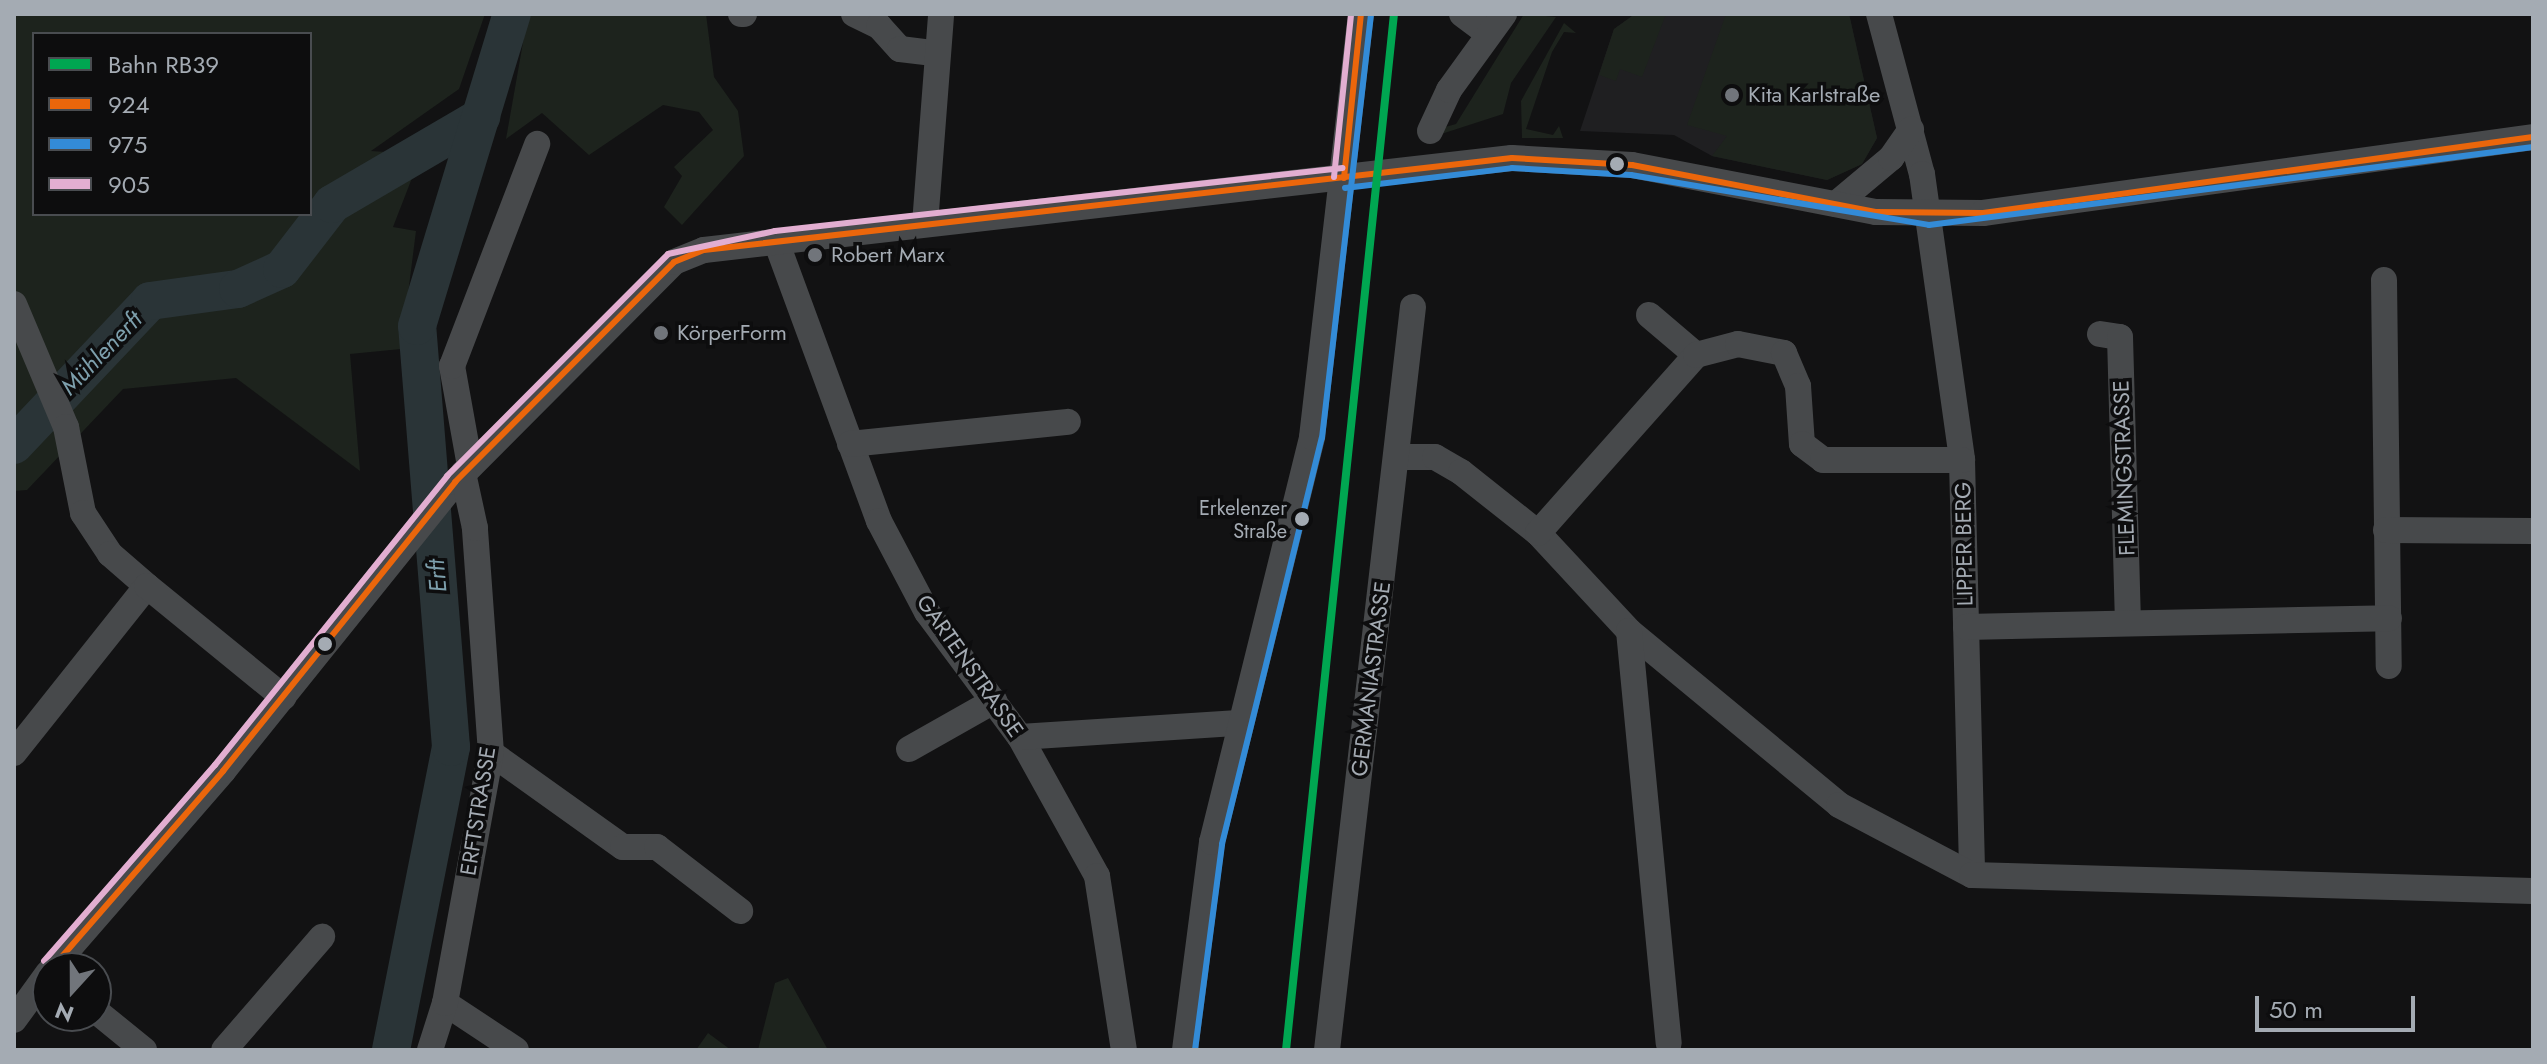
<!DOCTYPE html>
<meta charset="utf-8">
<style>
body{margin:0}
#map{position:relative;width:2547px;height:1064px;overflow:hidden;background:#121213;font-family:Jost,sans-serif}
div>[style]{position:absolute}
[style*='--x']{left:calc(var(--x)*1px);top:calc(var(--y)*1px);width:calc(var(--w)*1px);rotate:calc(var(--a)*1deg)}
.built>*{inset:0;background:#1f1f21}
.green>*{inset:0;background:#1d231d}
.river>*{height:38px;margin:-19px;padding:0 19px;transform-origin:19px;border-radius:19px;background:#2a3437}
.minor>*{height:26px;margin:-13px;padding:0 13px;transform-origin:13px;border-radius:13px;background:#47494b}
.bus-1>*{height:6px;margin:-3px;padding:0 3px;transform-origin:3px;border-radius:3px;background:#eb660b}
.bus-2>*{height:6px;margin:-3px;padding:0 3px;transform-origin:3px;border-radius:3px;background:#338bd7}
.bus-3>*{height:6px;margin:-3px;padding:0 3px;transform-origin:3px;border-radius:3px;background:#e2aed1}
.rail-1>*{height:8px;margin:-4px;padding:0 4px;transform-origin:4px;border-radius:4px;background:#00a651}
.dots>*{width:22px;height:22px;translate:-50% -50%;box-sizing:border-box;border:4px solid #0d0d0e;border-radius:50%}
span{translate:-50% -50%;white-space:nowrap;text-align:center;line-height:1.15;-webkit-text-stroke:7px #0d0d0e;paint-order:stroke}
.bus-label{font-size:20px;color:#a4abb3}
.right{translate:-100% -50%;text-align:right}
.poi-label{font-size:22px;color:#a4abb3}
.left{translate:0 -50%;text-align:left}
.street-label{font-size:22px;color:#a4abb3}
.water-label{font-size:24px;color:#7d9fac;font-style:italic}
.frame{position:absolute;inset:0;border:16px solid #a4abb3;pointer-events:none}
.legend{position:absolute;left:32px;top:32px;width:280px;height:184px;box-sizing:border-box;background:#0d0d0e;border:2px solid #494c50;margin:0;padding:10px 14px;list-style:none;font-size:24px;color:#a4abb3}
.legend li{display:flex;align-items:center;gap:16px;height:40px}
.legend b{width:40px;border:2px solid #494c50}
.north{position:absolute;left:32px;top:952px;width:80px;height:80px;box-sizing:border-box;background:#0d0d0e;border:2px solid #494c50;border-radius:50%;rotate:201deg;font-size:22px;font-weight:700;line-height:32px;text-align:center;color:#a4abb3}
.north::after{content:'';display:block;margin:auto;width:28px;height:36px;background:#71757b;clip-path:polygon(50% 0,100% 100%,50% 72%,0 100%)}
.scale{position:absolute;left:2255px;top:996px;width:160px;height:36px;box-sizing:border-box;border:4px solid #a4abb3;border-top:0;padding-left:10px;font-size:24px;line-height:28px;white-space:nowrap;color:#a4abb3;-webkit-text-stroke:6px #0d0d0e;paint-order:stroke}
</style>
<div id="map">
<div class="built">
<i style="clip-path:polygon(1635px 14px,1849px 14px,1877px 138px,1862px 164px,1827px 180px,1712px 156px,1674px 135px,1580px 131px,1614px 29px)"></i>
</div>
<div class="green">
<i style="clip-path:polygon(evenodd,14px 14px,485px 14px,459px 89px,371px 151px,400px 153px,412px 178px,393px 227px,416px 231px,401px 349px,350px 354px,360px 471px,236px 378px,123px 389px,27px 490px,14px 491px,14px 14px,34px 34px,310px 34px,310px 214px,34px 214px,34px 34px)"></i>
<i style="clip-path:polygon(528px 14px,706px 14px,714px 77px,738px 111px,744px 156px,682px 225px,664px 207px,682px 176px,674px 167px,713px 130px,699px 112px,663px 105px,589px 155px,542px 113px,506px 139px)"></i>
<i style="clip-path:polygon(1524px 14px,1556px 17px,1511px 83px,1503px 114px,1432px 137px,1431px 131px,1456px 124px)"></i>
<i style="clip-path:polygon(1635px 14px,1666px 14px,1642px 77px,1620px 69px,1616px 81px,1599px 75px,1614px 29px)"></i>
<i style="clip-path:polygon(1726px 14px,1849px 14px,1877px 138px,1862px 164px,1827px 180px,1712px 156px,1727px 136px,1687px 125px)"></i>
<i style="clip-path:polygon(1564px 23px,1576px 33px,1564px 32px,1552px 52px,1526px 129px,1553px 135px,1559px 126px,1563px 138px,1522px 138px,1521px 101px)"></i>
<i style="clip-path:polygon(788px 978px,828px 1050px,758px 1050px,775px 983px)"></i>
<i style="clip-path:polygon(708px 1033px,731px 1050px,696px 1050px)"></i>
</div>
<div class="river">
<i style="--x:14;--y:445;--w:198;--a:-46.6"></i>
<i style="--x:150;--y:301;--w:89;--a:-7.8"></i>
<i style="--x:238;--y:289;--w:48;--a:-24.4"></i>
<i style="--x:282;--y:269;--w:82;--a:-52.4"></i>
<i style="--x:332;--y:204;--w:173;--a:-30.3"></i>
<i style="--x:391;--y:1050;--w:309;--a:-78.8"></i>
<i style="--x:451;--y:747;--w:422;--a:-94.6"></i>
<i style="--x:417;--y:326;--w:326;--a:-73.1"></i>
</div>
<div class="minor">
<i style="--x:741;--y:14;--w:3;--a:0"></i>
<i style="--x:854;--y:14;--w:28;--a:26"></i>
<i style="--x:879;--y:26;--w:31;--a:48"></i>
<i style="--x:900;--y:49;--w:38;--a:7"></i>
<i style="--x:1462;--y:14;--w:31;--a:37"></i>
<i style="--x:1879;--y:14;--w:166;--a:75"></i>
<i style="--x:1922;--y:174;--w:289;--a:82"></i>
<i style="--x:1962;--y:460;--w:415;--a:88.6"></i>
<i style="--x:1430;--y:131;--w:45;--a:-65.1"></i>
<i style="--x:1449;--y:90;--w:94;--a:-54.1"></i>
<i style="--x:1836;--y:204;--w:72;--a:-39.9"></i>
<i style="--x:1891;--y:158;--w:35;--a:-55"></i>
<i style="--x:925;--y:224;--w:211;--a:-85.6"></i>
<i style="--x:776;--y:241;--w:298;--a:69.8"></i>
<i style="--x:879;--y:521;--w:103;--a:62.2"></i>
<i style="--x:927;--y:612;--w:156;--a:53.4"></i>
<i style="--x:1020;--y:737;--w:159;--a:61"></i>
<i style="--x:1097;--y:876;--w:176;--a:81.2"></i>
<i style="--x:2384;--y:280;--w:386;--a:89.3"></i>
<i style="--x:14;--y:304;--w:134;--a:67.1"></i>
<i style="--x:66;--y:427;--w:88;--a:78.8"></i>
<i style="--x:83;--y:513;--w:49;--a:56.6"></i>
<i style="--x:110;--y:554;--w:49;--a:40.9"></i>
<i style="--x:1649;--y:315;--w:62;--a:40.4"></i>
<i style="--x:2100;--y:334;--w:20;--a:9"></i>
<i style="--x:2120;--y:337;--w:282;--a:88.4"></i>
<i style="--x:850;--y:444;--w:219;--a:-5.8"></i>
<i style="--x:1398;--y:457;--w:37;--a:0"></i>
<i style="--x:1435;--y:457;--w:30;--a:30"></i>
<i style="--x:1461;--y:472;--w:98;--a:38.4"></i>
<i style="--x:1538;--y:533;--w:134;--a:47.1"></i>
<i style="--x:1629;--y:631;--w:273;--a:39.6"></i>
<i style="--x:1839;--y:805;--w:150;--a:27.8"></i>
<i style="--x:1972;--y:875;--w:561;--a:1.63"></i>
<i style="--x:470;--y:466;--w:102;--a:-100.2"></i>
<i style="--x:452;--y:366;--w:238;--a:-69"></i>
<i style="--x:2386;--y:530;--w:147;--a:0.4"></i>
<i style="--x:1538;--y:533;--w:238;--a:-48.4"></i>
<i style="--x:1696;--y:355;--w:43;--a:-14.7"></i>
<i style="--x:1738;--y:344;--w:47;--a:11.1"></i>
<i style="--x:1784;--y:353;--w:36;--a:67"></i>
<i style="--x:1798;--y:386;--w:58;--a:86.1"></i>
<i style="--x:1802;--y:444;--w:26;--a:37"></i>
<i style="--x:1823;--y:460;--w:139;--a:0"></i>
<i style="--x:1966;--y:627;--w:423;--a:-1.2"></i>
<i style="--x:1629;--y:631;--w:414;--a:84.5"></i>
<i style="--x:1020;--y:737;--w:219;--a:-3.7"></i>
<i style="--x:909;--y:749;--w:98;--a:-29.5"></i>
<i style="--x:14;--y:753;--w:213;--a:-51.5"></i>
<i style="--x:147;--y:586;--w:176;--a:39.2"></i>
<i style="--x:491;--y:753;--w:162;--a:35.5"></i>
<i style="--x:623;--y:847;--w:34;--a:0"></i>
<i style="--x:657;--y:847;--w:105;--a:37.6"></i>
<i style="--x:52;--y:968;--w:261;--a:-49"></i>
<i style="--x:223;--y:771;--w:371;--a:-51.2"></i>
<i style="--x:455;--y:482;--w:310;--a:-45.1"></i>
<i style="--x:674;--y:262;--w:32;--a:-22"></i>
<i style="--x:704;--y:250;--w:813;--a:-6.5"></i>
<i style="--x:1512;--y:158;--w:120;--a:3.3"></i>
<i style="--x:1632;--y:165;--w:248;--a:10.9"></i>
<i style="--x:1876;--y:212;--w:107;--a:0.5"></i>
<i style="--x:1983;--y:213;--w:555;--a:-7.87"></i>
<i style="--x:445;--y:1003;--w:85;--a:33.5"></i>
<i style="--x:96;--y:1011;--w:62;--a:39.1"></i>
<i style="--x:14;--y:1020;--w:58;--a:-54.1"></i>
<i style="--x:224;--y:1050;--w:150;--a:-49.1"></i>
<i style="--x:430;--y:1050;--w:49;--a:-72.3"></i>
<i style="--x:445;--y:1003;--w:254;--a:-79.6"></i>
<i style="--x:491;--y:753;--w:226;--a:-94.1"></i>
<i style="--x:475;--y:528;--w:56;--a:-102.3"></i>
<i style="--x:1185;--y:1050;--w:210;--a:-82.6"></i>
<i style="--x:1212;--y:842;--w:417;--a:-76.1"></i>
<i style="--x:1312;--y:437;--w:426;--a:-83.4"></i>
<i style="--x:1327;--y:1050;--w:748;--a:-83.4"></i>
</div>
<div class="bus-1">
<i style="--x:1344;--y:178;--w:165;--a:-84.1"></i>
<i style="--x:52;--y:968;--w:261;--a:-49"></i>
<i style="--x:223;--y:771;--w:371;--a:-51.2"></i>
<i style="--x:455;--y:482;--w:310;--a:-45.1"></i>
<i style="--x:674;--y:262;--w:32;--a:-22"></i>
<i style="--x:704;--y:250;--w:813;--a:-6.5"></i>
<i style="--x:1512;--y:158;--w:120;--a:3.3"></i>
<i style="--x:1632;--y:165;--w:248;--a:10.9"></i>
<i style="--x:1876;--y:212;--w:107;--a:0.5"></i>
<i style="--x:1983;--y:213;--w:555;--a:-7.87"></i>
</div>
<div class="bus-2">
<i style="--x:1345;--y:188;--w:168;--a:-6.8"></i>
<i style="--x:1512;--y:168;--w:119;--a:3.4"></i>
<i style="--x:1631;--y:175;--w:302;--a:9.5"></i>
<i style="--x:1929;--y:225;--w:609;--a:-7.36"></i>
<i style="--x:1195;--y:1050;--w:208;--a:-82.5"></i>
<i style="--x:1222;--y:844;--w:418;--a:-76.2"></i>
<i style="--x:1322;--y:438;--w:426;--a:-83.4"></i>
</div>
<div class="bus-3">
<i style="--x:1334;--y:177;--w:164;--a:-84"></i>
<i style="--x:44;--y:961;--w:260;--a:-48.9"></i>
<i style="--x:215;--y:765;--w:371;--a:-51.2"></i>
<i style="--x:447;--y:476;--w:313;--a:-45.1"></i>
<i style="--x:668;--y:254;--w:109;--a:-12.1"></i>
<i style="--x:775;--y:231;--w:571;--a:-6.33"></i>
</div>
<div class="rail-1">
<i style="--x:1286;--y:1050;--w:1042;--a:-84.05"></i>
</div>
<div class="dots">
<i style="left:1732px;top:95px;background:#71757b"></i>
<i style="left:1617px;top:164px;background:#a4abb3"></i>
<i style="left:815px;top:255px;background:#71757b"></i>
<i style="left:661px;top:333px;background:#71757b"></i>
<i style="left:1302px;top:519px;background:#a4abb3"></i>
<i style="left:325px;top:644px;background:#a4abb3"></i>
</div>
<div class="bus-label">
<span class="right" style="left:1287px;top:520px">Erkelenzer<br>Straße</span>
</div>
<div class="poi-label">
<span class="left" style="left:1748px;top:95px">Kita Karlstraße</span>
<span class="left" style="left:831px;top:255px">Robert Marx</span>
<span class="left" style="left:677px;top:333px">KörperForm</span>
</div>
<div class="street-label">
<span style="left:2124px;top:468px;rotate:-92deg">FLEMINGSTRASSE</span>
<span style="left:1964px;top:544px;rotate:-91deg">LIPPER BERG</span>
<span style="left:970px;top:666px;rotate:55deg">GARTENSTRASSE</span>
<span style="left:1371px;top:679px;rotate:-83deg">GERMANIASTRASSE</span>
<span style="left:478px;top:811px;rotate:-81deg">ERFTSTRASSE</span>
</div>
<div class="water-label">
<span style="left:101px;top:353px;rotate:-46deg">Mühlenerft</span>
<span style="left:437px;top:576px;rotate:-95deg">Erft</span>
</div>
<div class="frame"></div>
<ul class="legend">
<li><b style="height:10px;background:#00a651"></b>Bahn RB39</li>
<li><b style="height:10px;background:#eb660b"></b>924</li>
<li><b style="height:10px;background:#338bd7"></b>975</li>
<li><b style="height:10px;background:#e2aed1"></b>905</li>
</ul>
<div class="north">N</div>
<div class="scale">50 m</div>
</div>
